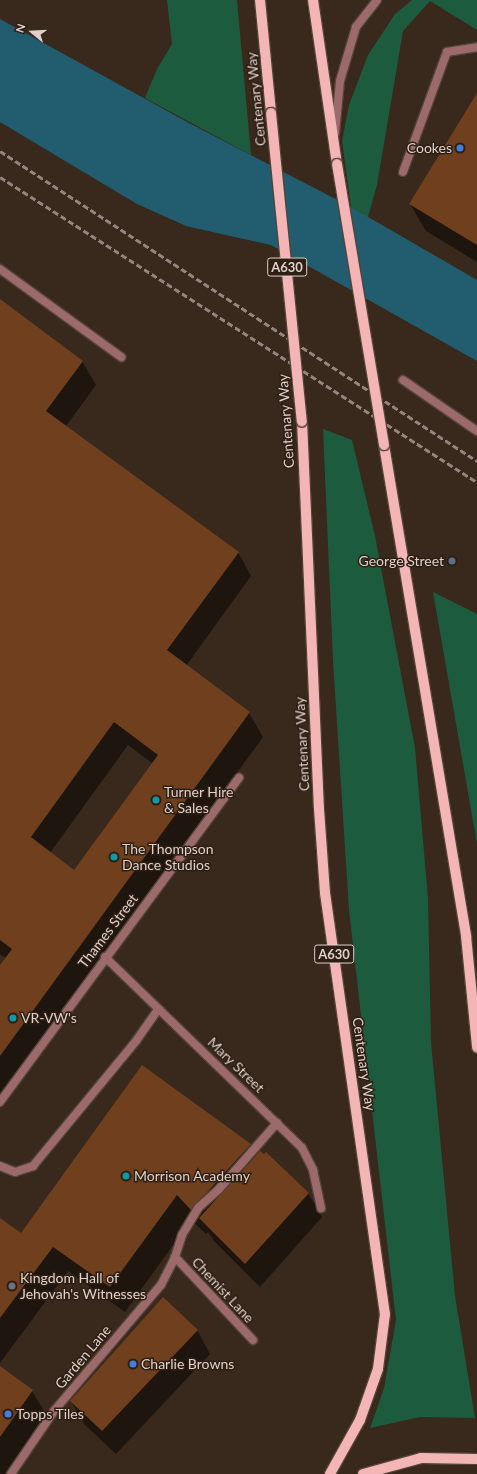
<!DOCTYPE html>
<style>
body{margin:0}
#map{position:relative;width:477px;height:1474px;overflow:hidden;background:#39281c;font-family:Lato,sans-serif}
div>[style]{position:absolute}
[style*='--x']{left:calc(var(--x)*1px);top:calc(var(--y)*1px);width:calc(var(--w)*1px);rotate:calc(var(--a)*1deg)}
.green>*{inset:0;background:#1d5b3e}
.water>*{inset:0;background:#215d6e}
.shadow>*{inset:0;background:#0007}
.building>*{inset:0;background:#703f1d}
.roads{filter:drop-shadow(1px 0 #534338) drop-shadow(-1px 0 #534338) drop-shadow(0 1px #534338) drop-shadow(0 -1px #534338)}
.lane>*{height:8px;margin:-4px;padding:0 4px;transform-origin:4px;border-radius:4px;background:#9c6a6a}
.street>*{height:8px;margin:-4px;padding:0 4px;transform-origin:4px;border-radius:4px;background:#9c6a6a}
.primary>*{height:10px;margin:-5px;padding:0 5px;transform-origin:5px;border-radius:5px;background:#f3b5b5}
.rail>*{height:3px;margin-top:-1.5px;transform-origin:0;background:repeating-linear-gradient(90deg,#95867d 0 6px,transparent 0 9px)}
.bridges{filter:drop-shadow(1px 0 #534338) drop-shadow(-1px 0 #534338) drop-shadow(0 1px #534338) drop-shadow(0 -1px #534338)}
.primary-bridge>*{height:10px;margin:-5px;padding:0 5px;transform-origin:5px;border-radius:5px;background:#f3b5b5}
.dots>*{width:11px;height:11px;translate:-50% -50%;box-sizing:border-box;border:2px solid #2f1e13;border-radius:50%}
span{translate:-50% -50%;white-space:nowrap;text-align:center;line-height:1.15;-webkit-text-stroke:3px #2f1e13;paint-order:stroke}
.shield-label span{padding:1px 3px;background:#2f1e13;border:1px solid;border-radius:3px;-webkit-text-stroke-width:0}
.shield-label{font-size:13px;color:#ded2cb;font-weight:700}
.street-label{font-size:14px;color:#ded2cb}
.poi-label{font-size:14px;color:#ded2cb}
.right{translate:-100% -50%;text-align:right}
.left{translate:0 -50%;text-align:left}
.north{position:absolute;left:12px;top:12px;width:40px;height:40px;-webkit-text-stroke:3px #2f1e13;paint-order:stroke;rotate:288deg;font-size:11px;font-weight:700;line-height:16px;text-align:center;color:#ded2cb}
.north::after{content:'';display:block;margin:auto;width:14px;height:18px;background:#ded2cb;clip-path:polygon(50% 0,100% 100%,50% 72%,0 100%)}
</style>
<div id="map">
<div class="green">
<i style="clip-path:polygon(167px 0,237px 0,251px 155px,145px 98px,157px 69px,172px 44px)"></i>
<i style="clip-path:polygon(412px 0,477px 0,477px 30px,430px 1px,403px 31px,377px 185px,368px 217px,351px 207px,342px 141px,349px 105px,368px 55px,395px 14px)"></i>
<i style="clip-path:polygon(323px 429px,352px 440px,375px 536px,415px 748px,428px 898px,431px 1042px,455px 1296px,475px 1418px,420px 1417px,370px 1428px,384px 1388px,396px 1320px,349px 910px,333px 661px)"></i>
<i style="clip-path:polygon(433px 592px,477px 614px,477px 844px)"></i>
</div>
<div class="water">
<i style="clip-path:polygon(0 19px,189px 123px,351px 207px,477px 280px,477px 361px,271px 245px,186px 226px,137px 204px,0 122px)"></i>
</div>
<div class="shadow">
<i style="clip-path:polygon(477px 95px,477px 262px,426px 231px,410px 204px)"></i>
<i style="clip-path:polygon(evenodd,0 301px,82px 361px,96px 385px,66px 426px,238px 552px,251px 576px,186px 666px,249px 713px,263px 737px,0 1099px,0 967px,6px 958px,0 954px,0 301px,128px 745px,153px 764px,74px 871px,50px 853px,128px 745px)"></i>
<i style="clip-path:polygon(143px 1067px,250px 1145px,257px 1156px,308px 1193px,322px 1217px,260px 1287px,214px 1241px,208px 1232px,206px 1234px,191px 1220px,125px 1312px,68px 1271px,0 1363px,0 1219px,21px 1235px)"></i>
<i style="clip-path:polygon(197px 1330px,210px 1354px,116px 1454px,85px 1425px,71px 1401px)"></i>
<i style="clip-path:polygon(0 1368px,32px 1391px,47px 1416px,6px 1474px,0 1474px)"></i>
</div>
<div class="building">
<i style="clip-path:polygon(477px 93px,477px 245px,409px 204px)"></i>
<i style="clip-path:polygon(evenodd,0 299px,83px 361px,46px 411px,239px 552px,167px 650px,250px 712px,0 1056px,0 965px,12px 949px,0 940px,0 299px,114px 722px,158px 755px,74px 870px,31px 837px,114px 722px)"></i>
<i style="clip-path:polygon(142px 1065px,251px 1144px,191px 1210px,177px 1195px,110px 1287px,53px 1247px,0 1318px,0 1218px,21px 1233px)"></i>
<i style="clip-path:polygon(260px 1151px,264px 1154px,266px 1152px,309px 1193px,245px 1264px,199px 1218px)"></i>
<i style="clip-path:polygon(163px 1297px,198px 1330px,102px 1431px,70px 1401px)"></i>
<i style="clip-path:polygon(0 1366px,33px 1390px,0 1437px)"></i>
</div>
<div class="roads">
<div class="lane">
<i style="--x:403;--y:172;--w:128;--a:-69.9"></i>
<i style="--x:447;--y:52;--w:30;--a:-9"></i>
<i style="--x:0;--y:269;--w:150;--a:36"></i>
<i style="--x:403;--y:380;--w:90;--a:34.6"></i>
<i style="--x:0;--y:1166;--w:16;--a:22"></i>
<i style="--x:15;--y:1172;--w:19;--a:-18"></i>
<i style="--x:33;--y:1166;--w:162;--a:-50.5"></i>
<i style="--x:136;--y:1041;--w:39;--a:-55"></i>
</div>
<div class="street">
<i style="--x:335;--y:133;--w:52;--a:-84.5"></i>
<i style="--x:340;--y:81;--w:56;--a:-73.5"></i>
<i style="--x:356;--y:27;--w:34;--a:-52"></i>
<i style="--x:105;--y:957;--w:274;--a:44.1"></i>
<i style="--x:302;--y:1148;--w:25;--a:63"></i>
<i style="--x:313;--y:1170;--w:39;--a:78"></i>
<i style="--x:0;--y:1102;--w:403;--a:-53.6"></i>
<i style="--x:175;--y:1257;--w:114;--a:46.8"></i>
<i style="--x:11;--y:1474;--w:76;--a:-55.7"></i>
<i style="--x:54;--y:1411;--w:165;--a:-49.7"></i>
<i style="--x:161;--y:1285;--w:31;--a:-63"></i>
<i style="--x:175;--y:1257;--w:23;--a:-72"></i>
<i style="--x:182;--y:1235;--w:31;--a:-59"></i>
<i style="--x:198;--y:1208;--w:28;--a:-42"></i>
<i style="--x:219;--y:1189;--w:88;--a:-48.7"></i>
</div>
<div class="primary">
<i style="--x:260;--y:0;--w:114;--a:84.4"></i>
<i style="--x:313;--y:0;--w:166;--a:81.7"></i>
<i style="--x:302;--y:421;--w:388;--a:87.5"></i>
<i style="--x:319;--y:809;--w:84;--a:85.9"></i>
<i style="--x:325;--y:893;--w:425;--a:81.9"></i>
<i style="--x:385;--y:1314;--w:55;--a:97.3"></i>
<i style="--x:378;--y:1369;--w:54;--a:109.4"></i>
<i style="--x:360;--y:1420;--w:62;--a:119.1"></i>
<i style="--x:384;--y:445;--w:498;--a:80.5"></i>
<i style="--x:466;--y:936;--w:112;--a:84.3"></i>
<i style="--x:363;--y:1474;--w:60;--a:-15.4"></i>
<i style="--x:421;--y:1458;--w:56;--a:1"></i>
</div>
</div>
<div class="rail">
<i style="--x:0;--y:151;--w:569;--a:33.02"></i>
<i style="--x:0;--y:177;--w:566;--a:32.6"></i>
</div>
<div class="bridges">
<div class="primary-bridge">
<i style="--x:271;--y:113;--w:310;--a:84.3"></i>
<i style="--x:337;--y:164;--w:285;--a:80.5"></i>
</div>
</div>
<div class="dots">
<i style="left:460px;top:148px;background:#3f7fe0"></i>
<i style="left:452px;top:561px;background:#5c6f8a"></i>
<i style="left:156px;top:800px;background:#0f9aa8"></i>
<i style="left:114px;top:857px;background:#0f9aa8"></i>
<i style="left:13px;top:1018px;background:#0f9aa8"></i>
<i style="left:126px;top:1176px;background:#0f9aa8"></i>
<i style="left:12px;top:1286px;background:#6b7280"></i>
<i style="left:133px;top:1364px;background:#3f7fe0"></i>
<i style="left:8px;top:1414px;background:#3f7fe0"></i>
</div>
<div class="shield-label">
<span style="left:287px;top:267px">A630</span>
<span style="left:334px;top:954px">A630</span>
</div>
<div class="street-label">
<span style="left:256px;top:99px;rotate:-96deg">Centenary Way</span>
<span style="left:286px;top:421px;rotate:-94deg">Centenary Way</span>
<span style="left:302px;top:744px;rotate:-93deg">Centenary Way</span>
<span style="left:108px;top:931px;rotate:-53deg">Thames Street</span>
<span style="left:364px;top:1064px;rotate:82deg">Centenary Way</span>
<span style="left:236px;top:1065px;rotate:44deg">Mary Street</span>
<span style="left:223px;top:1290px;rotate:47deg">Chemist Lane</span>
<span style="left:83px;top:1357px;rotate:-50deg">Garden Lane</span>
</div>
<div class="poi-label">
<span class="right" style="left:452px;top:148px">Cookes</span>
<span class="right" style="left:444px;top:561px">George Street</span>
<span class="left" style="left:164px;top:800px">Turner Hire<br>&amp; Sales</span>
<span class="left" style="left:122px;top:857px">The Thompson<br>Dance Studios</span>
<span class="left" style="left:21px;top:1018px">VR-VW's</span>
<span class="left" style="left:134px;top:1176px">Morrison Academy</span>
<span class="left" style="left:20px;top:1286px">Kingdom Hall of<br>Jehovah's Witnesses</span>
<span class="left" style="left:141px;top:1364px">Charlie Browns</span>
<span class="left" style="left:16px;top:1414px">Topps Tiles</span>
</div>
<div class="north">N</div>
</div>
